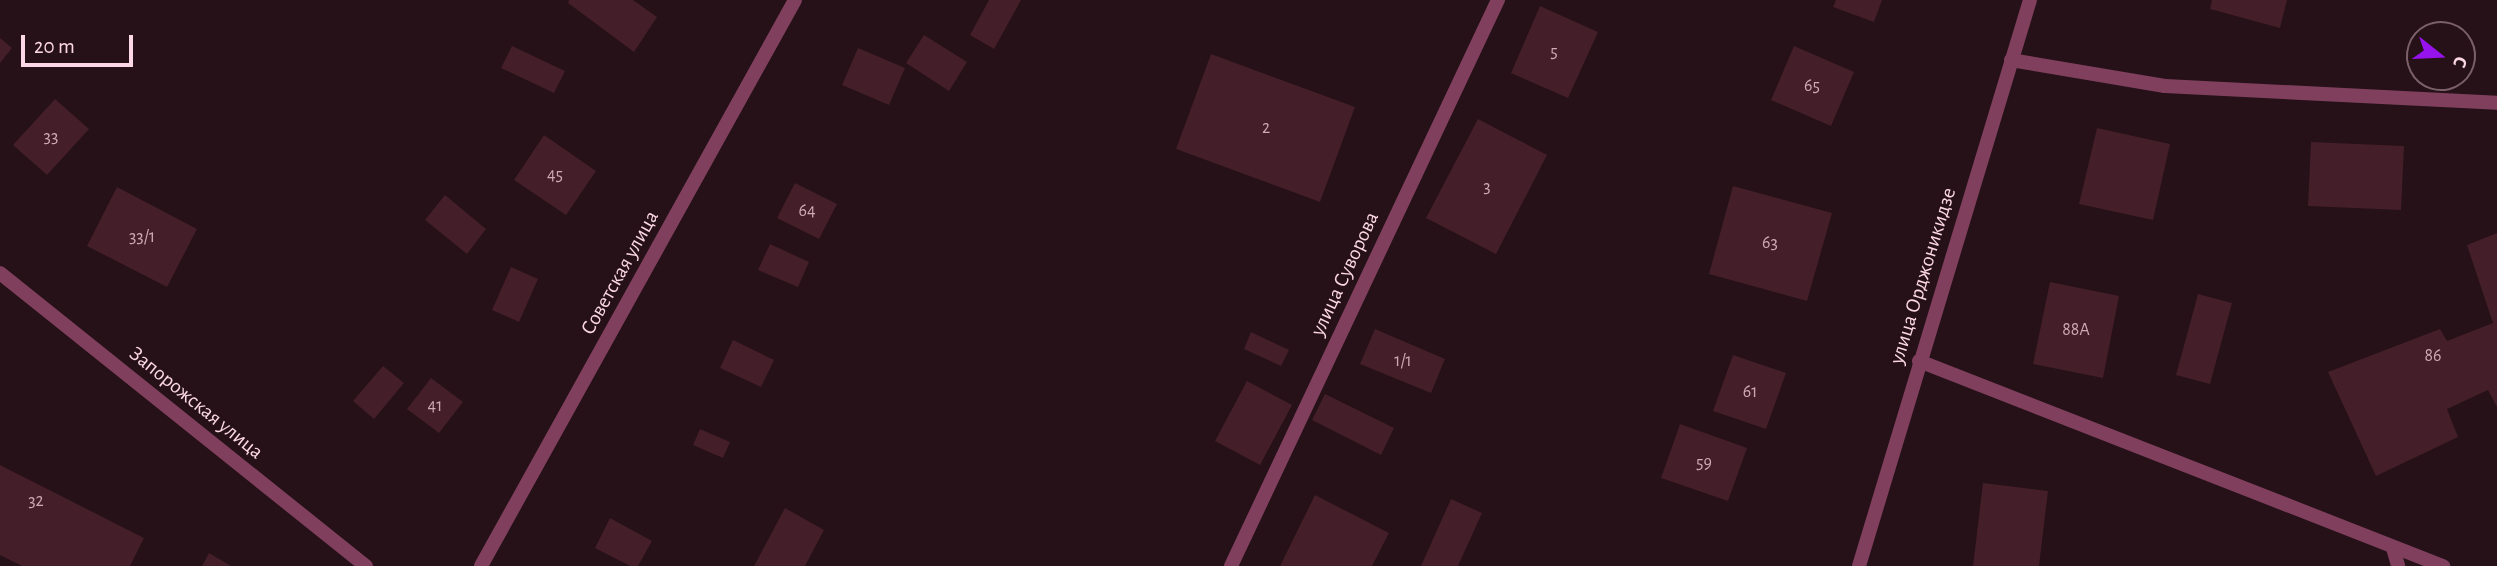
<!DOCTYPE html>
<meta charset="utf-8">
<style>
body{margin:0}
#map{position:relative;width:2497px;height:566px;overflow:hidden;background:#251117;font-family:"Alegreya Sans",sans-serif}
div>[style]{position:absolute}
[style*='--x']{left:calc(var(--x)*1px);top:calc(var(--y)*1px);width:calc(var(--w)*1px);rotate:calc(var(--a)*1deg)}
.building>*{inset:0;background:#441e29}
.lane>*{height:14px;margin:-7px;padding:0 7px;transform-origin:7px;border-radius:7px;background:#803f5d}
.street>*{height:14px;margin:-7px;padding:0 7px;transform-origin:7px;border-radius:7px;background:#803f5d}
span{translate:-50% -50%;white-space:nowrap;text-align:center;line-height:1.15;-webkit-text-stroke:5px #251117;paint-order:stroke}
.number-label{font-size:18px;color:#cea9b6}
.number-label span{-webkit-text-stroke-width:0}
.street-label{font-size:21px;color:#fcd7e5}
.north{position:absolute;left:2406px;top:21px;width:70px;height:70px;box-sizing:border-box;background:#251117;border:2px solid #7b6069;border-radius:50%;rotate:108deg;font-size:19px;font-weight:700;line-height:28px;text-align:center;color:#fcd7e5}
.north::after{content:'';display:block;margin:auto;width:24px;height:32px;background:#9713ed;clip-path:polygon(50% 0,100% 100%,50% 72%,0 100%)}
.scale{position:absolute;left:21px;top:35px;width:112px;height:32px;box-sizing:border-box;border:4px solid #fcd7e5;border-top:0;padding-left:9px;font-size:21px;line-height:24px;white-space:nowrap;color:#fcd7e5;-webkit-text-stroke:5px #251117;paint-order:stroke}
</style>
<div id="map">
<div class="building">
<i style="clip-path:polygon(569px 0,633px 0,657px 17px,634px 52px,568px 3px)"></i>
<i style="clip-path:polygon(989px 0,1021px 0,994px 49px,970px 35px)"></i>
<i style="clip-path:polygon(1836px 0,1882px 0,1874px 22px,1833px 7px)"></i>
<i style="clip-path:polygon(2212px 0,2287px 0,2280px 28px,2210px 9px)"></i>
<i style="clip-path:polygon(1540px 6px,1598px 32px,1568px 98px,1511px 73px)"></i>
<i style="clip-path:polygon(924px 35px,967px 62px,949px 91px,906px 63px)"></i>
<i style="clip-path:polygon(0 38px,12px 48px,0 63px)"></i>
<i style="clip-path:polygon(512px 46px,565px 71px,554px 93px,501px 68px)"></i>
<i style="clip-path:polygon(1794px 46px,1854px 72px,1831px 126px,1771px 100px)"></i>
<i style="clip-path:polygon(858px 48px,905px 68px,889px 105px,842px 85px)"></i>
<i style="clip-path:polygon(1211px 54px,1355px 107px,1320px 202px,1176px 149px)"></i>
<i style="clip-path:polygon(55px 99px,89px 129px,47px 175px,13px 145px)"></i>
<i style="clip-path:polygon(1478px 119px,1547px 155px,1496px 254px,1426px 218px)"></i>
<i style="clip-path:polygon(2097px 128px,2170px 144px,2153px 220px,2079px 204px)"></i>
<i style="clip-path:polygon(544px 135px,596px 171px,566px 215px,514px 180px)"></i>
<i style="clip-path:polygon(2311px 142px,2404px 146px,2401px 210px,2308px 206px)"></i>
<i style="clip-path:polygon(795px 183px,837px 204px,819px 239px,777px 218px)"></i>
<i style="clip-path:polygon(1733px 186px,1832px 213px,1807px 301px,1709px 274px)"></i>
<i style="clip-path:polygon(117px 187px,197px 229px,167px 287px,87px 246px)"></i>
<i style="clip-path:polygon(445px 195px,486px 229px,467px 254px,425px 220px)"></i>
<i style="clip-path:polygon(2497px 233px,2497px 407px,2488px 390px,2447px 409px,2458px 437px,2376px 476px,2328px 372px,2440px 329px,2447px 341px,2493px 323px,2467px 245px)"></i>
<i style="clip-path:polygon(770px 244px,809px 262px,798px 287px,758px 270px)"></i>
<i style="clip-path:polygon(511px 267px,538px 279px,519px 322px,492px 310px)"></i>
<i style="clip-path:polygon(2050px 282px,2119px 296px,2103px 378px,2033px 364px)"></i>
<i style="clip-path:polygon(2198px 294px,2232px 303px,2210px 384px,2176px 375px)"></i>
<i style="clip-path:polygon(1375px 329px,1445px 359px,1431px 393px,1360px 364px)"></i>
<i style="clip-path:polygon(1251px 332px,1289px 350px,1281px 366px,1244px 349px)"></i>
<i style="clip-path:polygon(733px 340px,774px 360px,761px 387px,720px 368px)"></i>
<i style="clip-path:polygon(1733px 355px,1786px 373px,1766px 429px,1713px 411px)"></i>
<i style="clip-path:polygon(383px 366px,404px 383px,374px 419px,353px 401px)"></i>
<i style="clip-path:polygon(431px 378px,463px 402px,439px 433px,407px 409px)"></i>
<i style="clip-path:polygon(1247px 381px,1292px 405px,1260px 465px,1215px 441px)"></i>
<i style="clip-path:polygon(1325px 394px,1394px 428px,1381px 455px,1312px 420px)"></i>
<i style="clip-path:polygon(1680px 424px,1747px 448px,1728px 501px,1661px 478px)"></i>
<i style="clip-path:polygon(700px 429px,730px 442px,723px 458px,693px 445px)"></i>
<i style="clip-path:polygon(0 465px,144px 538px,130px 566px,22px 566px,0 555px)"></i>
<i style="clip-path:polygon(1983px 483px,2048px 491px,2039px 566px,1973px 566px)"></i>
<i style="clip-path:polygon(1315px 495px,1389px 533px,1372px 566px,1280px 566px)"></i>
<i style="clip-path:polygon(1451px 499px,1482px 513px,1458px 566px,1421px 566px)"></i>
<i style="clip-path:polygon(785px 508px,824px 530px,805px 566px,754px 566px)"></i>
<i style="clip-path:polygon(610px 518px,652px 541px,638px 566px,630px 566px,595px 548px)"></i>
<i style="clip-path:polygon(209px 553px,231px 566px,202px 566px)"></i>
</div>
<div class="lane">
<i style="--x:1919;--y:361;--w:563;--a:21.37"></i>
<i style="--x:2393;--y:548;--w:19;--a:74"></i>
</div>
<div class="street">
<i style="--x:2011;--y:60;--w:156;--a:9.6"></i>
<i style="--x:2165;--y:86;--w:332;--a:2.9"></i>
<i style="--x:0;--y:273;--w:469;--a:38.7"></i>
<i style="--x:481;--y:566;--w:647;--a:-60.98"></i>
<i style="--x:1231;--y:566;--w:626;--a:-64.75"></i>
<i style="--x:1859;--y:566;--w:591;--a:-73.19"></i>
</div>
<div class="number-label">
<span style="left:1554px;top:52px">5</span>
<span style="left:1812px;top:86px">65</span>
<span style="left:1266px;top:128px">2</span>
<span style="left:51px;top:137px">33</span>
<span style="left:555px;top:175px">45</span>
<span style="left:1487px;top:187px">3</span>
<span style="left:807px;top:211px">64</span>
<span style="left:142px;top:237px">33/1</span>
<span style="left:1770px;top:243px">63</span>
<span style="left:2076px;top:330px">88А</span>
<span style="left:2433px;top:356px">86</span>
<span style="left:1403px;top:361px">1/1</span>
<span style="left:1750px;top:392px">61</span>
<span style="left:435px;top:406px">41</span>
<span style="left:1704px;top:463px">59</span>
<span style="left:36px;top:501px">32</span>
</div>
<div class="street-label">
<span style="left:620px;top:273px;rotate:-61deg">Советская улица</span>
<span style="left:1345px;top:274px;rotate:-65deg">улица Суворова</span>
<span style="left:1923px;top:276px;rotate:-73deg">улица Орджоникидзе</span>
<span style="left:196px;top:403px;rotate:39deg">Запорожская улица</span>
</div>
<div class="north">С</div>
<div class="scale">20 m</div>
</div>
